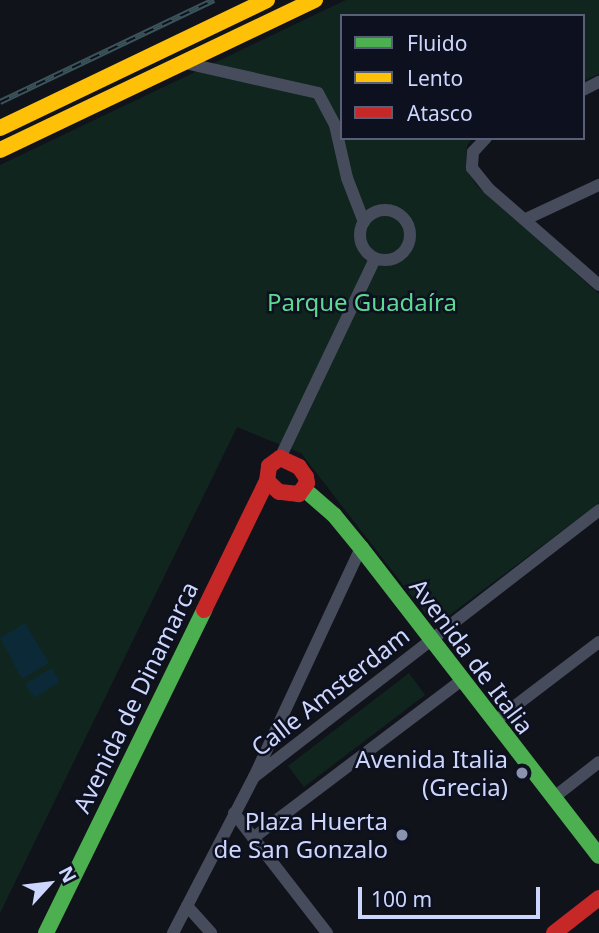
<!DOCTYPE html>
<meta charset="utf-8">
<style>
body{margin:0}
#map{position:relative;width:599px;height:933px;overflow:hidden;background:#11131b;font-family:"Noto Sans",sans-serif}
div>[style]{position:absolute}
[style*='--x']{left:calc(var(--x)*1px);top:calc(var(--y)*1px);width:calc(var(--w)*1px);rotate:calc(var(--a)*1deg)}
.green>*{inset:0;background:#11251f}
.water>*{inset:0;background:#0c2937}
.street>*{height:12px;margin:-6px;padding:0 6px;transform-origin:6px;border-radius:6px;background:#464c5c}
.street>.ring{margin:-6px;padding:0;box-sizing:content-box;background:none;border:12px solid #464c5c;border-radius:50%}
.fast>*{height:16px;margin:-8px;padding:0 8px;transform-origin:8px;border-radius:8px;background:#4caf50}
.slow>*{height:16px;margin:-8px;padding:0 8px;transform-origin:8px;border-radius:8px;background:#ffc107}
.jam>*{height:16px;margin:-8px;padding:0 8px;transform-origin:8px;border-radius:8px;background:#c62828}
.rail>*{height:6px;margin-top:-3px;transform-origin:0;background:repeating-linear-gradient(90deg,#0d101f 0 10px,#3b545a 0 20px);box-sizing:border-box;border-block:2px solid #3b545a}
.dots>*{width:19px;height:19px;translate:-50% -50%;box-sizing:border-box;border:4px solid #0d101f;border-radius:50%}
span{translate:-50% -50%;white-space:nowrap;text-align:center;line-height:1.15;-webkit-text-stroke:5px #0d101f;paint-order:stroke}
.park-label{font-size:24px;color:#5dd993}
.street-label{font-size:24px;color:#cdd6fd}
.poi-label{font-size:24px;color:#cdd6fd}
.right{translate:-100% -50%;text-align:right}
.legend{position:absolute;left:340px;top:14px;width:245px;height:126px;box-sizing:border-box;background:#0d101f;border:2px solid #5a5f78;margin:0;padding:9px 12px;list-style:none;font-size:21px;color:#cdd6fd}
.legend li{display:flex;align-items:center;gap:14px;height:35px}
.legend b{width:35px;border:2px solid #5a5f78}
.north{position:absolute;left:14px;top:849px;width:70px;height:70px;-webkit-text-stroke:5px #0d101f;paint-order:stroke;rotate:63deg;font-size:19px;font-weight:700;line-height:28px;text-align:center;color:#cdd6fd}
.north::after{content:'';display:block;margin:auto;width:24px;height:32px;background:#cdd6fd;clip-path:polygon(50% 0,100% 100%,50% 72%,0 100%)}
.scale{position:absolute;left:358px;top:887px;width:182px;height:32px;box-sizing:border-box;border:4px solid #cdd6fd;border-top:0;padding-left:9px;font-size:21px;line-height:24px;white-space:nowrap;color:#cdd6fd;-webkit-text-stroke:5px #0d101f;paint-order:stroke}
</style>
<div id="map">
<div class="green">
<i style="clip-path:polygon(346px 0,599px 0,599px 74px,583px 81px,583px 16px,342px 16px,342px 138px,472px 138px,467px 146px,466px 167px,476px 185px,599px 294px,599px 503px,435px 626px,301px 453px,237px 427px,0 913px,0 165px)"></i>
<i style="clip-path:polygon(409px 673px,425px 695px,304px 787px,288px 766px)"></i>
</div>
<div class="water">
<i style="clip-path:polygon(25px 623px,49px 663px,22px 679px,0 638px)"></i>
<i style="clip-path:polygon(52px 668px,60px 682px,34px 698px,25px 684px)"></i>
</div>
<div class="street">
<i style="--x:185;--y:63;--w:136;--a:12.7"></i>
<i style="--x:318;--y:93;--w:36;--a:62"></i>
<i style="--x:335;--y:125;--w:54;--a:77.2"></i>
<i style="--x:347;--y:178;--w:47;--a:68.9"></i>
<i style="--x:583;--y:90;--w:18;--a:-27"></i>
<i style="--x:486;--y:138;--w:19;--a:133"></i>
<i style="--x:473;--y:152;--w:16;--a:94"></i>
<i style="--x:472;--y:168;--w:27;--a:51"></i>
<i style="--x:489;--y:189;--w:146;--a:41.1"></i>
<i class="ring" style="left:360px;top:210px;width:38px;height:38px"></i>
<i style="--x:526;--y:219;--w:81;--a:-25"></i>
<i style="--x:280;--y:458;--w:221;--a:-64.5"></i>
<i style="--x:494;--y:722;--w:132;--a:-37.3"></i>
<i style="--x:254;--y:777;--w:436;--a:-37.7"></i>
<i style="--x:553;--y:798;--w:58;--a:-38"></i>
<i style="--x:234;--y:813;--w:152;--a:52.2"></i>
<i style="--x:253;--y:838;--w:262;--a:-37.1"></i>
<i style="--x:187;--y:906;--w:36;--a:48"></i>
<i style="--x:173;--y:933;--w:176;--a:-62.6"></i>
<i style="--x:254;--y:777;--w:253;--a:-65"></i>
</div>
<div class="fast">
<i style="--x:304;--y:489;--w:40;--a:41"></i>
<i style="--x:334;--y:515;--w:43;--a:50.7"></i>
<i style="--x:361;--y:548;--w:389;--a:52.3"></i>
<i style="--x:46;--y:933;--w:360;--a:-63.9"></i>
</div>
<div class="slow">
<i style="--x:0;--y:128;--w:296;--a:-25.6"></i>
<i style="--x:0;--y:150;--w:349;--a:-25.5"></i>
</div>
<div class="jam">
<i style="--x:280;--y:458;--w:21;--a:25"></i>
<i style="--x:299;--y:467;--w:12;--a:55"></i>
<i style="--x:306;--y:477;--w:6;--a:81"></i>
<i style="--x:307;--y:483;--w:14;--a:126"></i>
<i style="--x:299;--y:494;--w:20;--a:-174"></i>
<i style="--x:279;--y:492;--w:16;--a:-137"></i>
<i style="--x:267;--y:481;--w:15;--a:-82"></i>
<i style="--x:269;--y:466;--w:14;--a:-36"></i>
<i style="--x:204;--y:610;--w:144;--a:-64"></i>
<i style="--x:554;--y:933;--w:57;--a:-37.9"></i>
</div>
<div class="rail">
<i style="--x:0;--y:102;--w:237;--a:-25.5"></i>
</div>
<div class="dots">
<i style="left:522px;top:773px;background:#8b92ae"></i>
<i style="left:402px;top:835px;background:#8b92ae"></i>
</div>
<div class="park-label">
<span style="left:362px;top:302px">Parque Guadaíra</span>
</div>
<div class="street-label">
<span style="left:472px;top:656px;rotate:53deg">Avenida de Italia</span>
<span style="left:330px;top:691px;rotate:-38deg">Calle Amsterdam</span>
<span style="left:135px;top:697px;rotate:-64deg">Avenida de Dinamarca</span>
</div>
<div class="poi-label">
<span class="right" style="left:508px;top:773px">Avenida Italia<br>(Grecia)</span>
<span class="right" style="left:388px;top:835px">Plaza Huerta<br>de San Gonzalo</span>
</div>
<ul class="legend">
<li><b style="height:9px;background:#4caf50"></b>Fluido</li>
<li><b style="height:9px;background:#ffc107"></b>Lento</li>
<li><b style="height:9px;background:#c62828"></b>Atasco</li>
</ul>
<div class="north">N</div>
<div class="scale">100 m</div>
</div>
